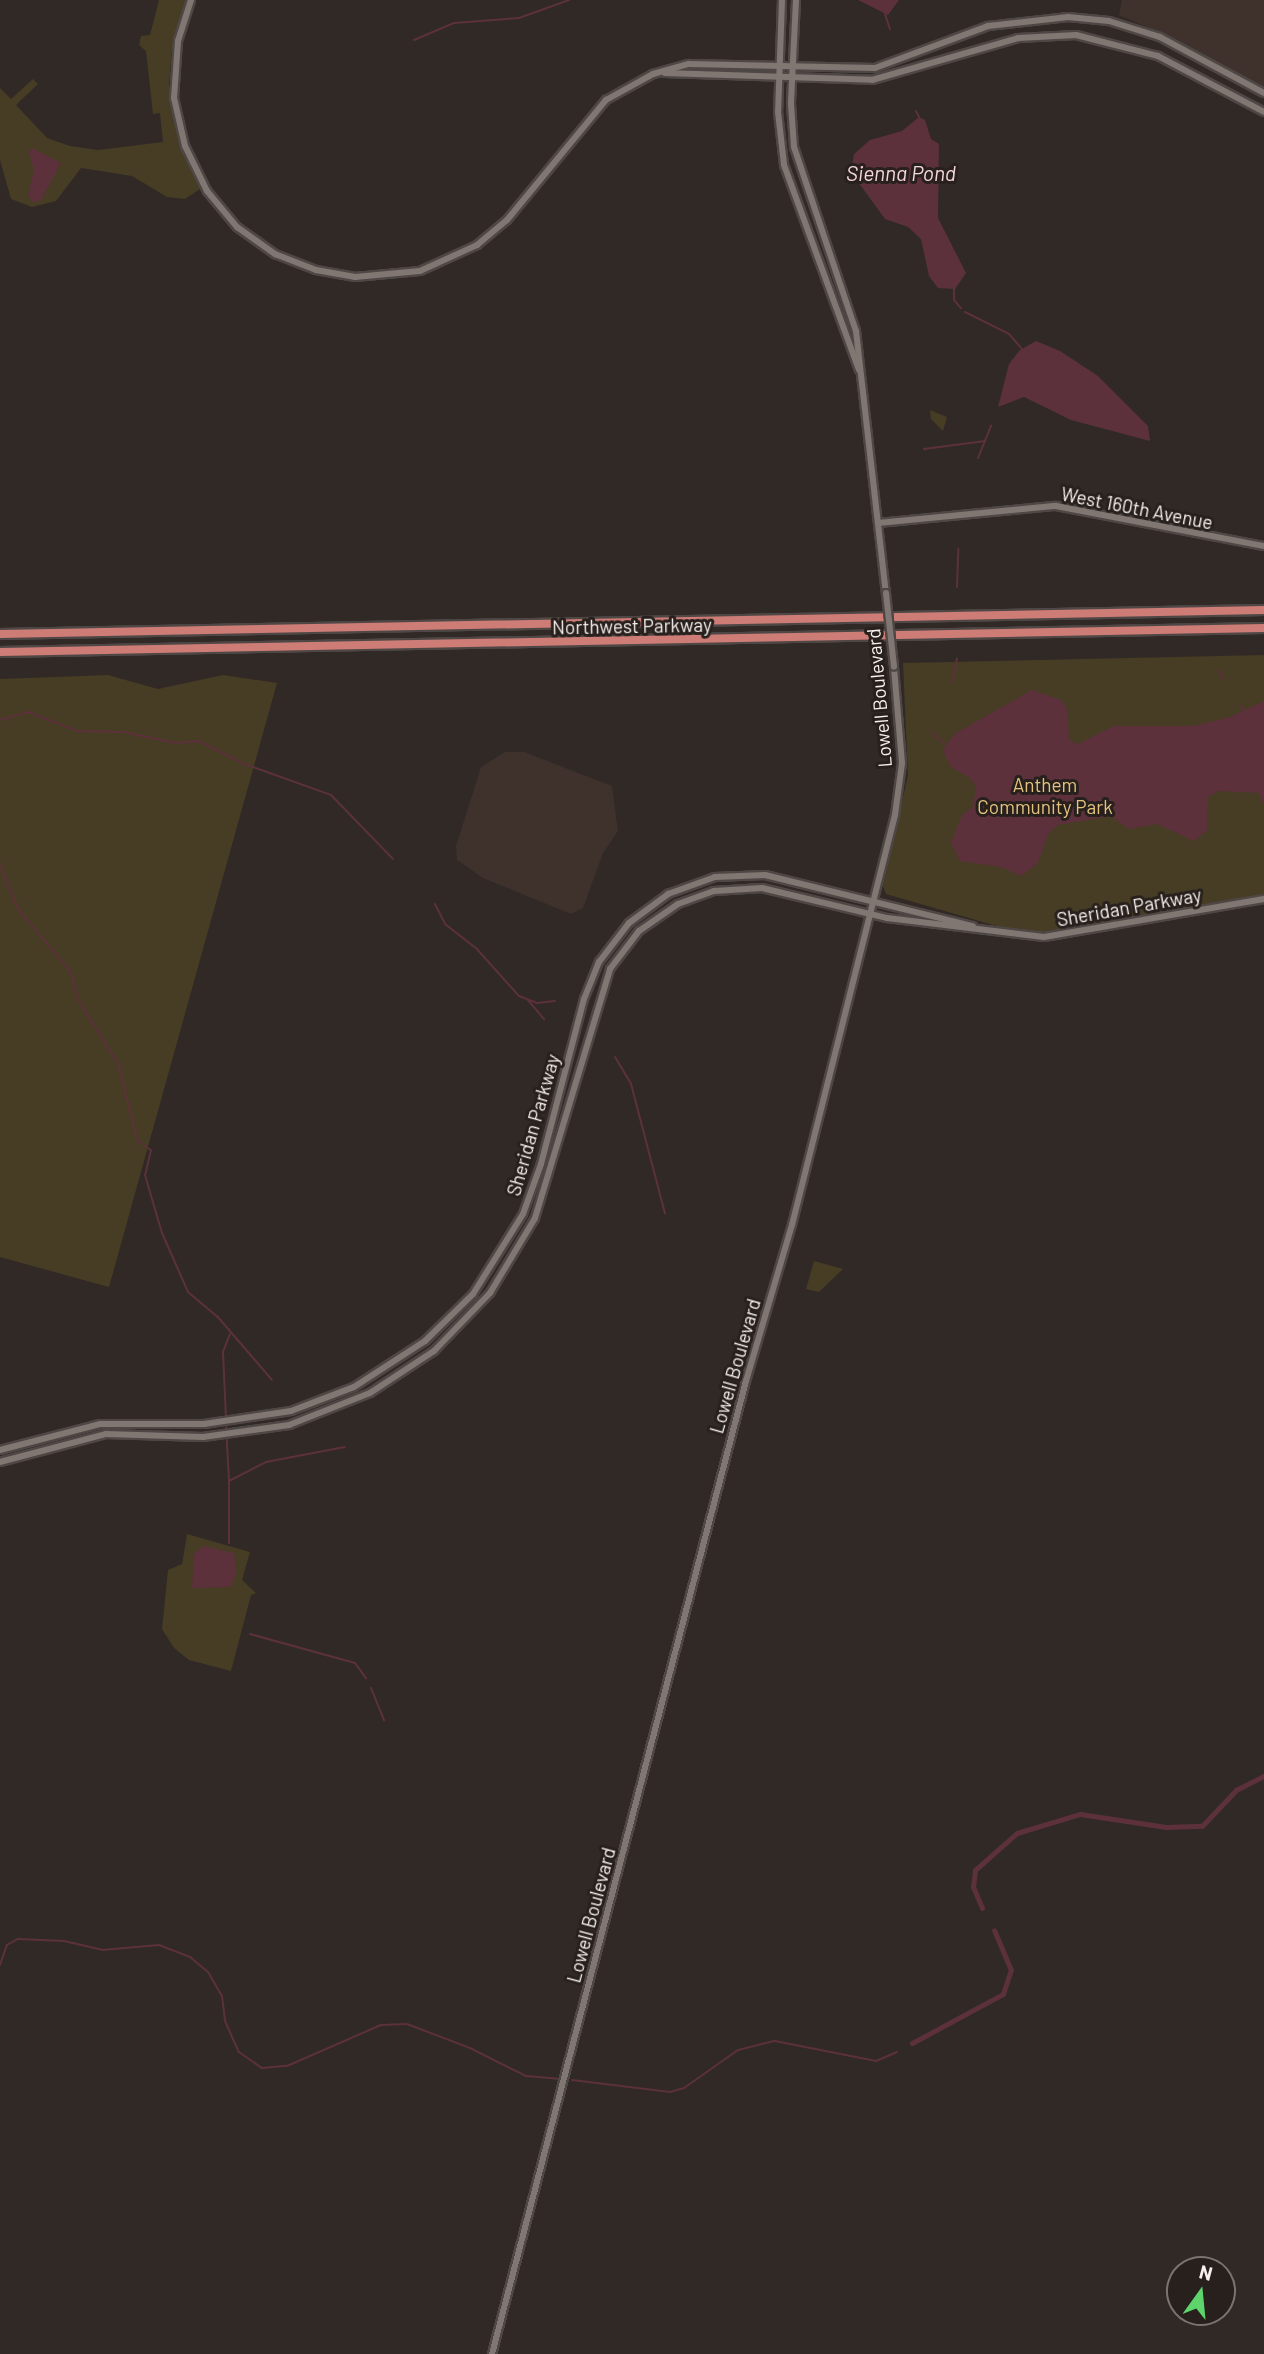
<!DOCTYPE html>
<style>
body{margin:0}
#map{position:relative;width:1264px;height:2354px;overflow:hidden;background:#312926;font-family:Barlow,sans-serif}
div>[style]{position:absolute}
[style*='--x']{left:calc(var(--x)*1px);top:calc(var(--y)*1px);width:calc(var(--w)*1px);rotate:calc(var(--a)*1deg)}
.built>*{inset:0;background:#3f312b}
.green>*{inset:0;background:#473c24}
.water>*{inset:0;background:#5c313c}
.stream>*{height:2px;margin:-1px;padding:0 1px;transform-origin:1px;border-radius:1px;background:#5c313c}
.canal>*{height:5px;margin:-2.5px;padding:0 2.5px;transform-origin:2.5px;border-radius:2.5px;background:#5c313c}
.roads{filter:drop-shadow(2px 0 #4e4745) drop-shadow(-2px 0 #4e4745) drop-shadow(0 2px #4e4745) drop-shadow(0 -2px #4e4745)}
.secondary>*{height:6px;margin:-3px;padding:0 3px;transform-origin:3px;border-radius:3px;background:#807773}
.highway>*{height:8px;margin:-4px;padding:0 4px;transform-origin:4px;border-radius:4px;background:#cd7c76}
.bridges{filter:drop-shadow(2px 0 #4e4745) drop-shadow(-2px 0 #4e4745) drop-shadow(0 2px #4e4745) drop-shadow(0 -2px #4e4745)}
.secondary-bridge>*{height:6px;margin:-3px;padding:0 3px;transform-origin:3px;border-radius:3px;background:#807773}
span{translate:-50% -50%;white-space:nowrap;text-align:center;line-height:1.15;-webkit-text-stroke:6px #27201d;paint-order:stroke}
.street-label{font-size:19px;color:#f6f0ee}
.park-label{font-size:19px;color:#e3c37f}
.water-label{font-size:21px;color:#f6d5dc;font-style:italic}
.north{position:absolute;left:1166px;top:2256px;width:70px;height:70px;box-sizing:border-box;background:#27201d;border:2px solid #7a7371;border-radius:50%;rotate:15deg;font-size:19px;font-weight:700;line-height:28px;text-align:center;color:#f6f0ee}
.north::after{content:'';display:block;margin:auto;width:24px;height:32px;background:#5dd56c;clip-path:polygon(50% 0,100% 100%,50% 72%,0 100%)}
</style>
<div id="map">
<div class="built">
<i style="clip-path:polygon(1122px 0,1264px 0,1264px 89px,1179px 41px,1119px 15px)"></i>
<i style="clip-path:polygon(505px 752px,524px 752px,612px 786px,618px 831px,603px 853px,583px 908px,571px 914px,483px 878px,457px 860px,456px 846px,481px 767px)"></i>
</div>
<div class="green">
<i style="clip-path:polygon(159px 0,186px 0,172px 49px,169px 86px,180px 146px,200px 189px,185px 199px,167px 197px,132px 176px,81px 168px,56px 201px,32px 207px,11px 199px,0 160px,0 88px,11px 99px,33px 79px,38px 84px,16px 105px,47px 138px,70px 146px,98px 150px,163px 142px,160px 113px,153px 114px,146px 51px,139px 45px,141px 36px,150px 35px)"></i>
<i style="clip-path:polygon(930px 410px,947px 417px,943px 431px,931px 419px)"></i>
<i style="clip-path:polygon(1264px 655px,1264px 894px,1042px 932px,1017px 932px,886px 894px,883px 886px,908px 775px,903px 663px)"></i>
<i style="clip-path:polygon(108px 675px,158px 689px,223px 675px,277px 683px,109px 1287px,0 1257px,0 679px)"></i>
<i style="clip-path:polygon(814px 1261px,843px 1269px,819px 1292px,806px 1289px)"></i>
<i style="clip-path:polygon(187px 1534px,250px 1552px,242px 1580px,256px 1593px,251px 1595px,231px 1671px,189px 1660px,174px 1648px,162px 1629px,168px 1570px,182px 1564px)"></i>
</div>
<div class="water">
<i style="clip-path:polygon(858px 0,899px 0,888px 15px)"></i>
<i style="clip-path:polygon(919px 117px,925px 120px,931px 139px,939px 144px,938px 218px,966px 273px,955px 289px,938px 288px,929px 276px,921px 239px,908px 227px,885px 219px,851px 172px,854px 154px,870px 140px,902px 131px)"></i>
<i style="clip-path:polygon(32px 148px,61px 163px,41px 200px,34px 203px,28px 195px,34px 171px,29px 152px)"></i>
<i style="clip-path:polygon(1036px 341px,1060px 351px,1098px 376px,1148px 426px,1150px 441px,1071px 420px,1024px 397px,998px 407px,1009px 364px,1020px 350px)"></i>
<i style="clip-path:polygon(1032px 690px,1061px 700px,1067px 708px,1069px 740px,1078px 744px,1114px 726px,1193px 726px,1230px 717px,1264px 701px,1264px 806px,1259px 793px,1219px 791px,1208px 797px,1207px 830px,1194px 841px,1157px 824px,1129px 829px,1111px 816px,1058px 825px,1049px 833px,1037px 864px,1021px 876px,1001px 867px,960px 861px,951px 843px,962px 815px,973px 807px,976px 787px,970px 778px,951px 767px,943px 751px,954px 734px)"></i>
<i style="clip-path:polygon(203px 1546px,234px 1553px,236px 1574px,230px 1587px,192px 1588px,194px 1554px)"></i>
</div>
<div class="stream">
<i style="--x:885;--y:14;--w:16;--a:72"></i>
<i style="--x:414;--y:40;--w:43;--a:-23"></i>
<i style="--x:454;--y:23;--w:65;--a:-4.4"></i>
<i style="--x:519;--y:18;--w:53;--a:-19.8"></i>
<i style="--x:916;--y:111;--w:7;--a:63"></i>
<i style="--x:954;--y:289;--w:11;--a:90"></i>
<i style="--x:954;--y:300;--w:11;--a:49"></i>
<i style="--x:965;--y:312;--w:49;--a:26.6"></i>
<i style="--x:1009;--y:334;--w:20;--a:49"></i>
<i style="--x:924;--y:449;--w:62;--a:-7.5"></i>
<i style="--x:978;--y:458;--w:35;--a:-68"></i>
<i style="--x:957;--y:587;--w:38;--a:-88"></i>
<i style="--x:1219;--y:671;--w:9;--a:58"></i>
<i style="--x:952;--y:682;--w:24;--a:-78"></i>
<i style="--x:1240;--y:705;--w:7;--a:56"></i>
<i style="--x:0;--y:720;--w:29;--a:-16"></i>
<i style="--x:28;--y:712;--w:53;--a:21.2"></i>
<i style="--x:77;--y:731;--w:47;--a:1.2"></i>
<i style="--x:124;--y:732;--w:53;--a:11.9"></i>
<i style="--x:176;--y:743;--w:23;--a:-5"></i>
<i style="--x:199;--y:741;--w:48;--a:27.1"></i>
<i style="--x:242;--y:763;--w:95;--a:19.8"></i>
<i style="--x:331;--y:795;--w:89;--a:45.9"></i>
<i style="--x:932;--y:733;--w:18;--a:41"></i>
<i style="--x:0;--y:864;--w:48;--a:68.2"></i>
<i style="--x:18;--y:909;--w:81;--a:50"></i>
<i style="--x:70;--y:971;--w:29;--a:74"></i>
<i style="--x:78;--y:999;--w:79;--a:58.5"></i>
<i style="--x:119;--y:1066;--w:76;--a:76.3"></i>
<i style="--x:137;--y:1140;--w:17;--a:36"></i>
<i style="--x:151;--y:1150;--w:26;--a:103"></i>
<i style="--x:145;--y:1175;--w:60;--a:73.7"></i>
<i style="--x:162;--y:1233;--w:64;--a:66.2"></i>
<i style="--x:188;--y:1292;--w:38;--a:40"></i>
<i style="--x:217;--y:1316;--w:84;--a:49.3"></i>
<i style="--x:435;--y:904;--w:22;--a:63"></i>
<i style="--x:445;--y:924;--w:39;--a:38"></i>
<i style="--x:476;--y:948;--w:64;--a:48.1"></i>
<i style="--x:519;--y:996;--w:19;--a:21"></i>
<i style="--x:537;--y:1003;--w:18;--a:-6"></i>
<i style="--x:528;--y:1000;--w:25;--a:50"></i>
<i style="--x:615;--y:1057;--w:31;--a:59"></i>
<i style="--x:631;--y:1084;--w:134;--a:75.3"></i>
<i style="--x:226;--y:1418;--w:66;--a:-92.6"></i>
<i style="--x:223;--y:1352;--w:19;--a:-69"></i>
<i style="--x:226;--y:1424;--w:57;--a:87"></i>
<i style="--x:229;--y:1543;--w:62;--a:-90"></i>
<i style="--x:229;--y:1481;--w:42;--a:-27.2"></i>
<i style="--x:266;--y:1462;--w:80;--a:-10.8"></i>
<i style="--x:250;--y:1634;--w:109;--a:15.4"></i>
<i style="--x:355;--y:1663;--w:19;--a:54"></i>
<i style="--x:371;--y:1688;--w:35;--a:68"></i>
<i style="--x:0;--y:1965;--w:21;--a:-71"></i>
<i style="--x:7;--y:1945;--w:13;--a:-29"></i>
<i style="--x:18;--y:1939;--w:46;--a:2.5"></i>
<i style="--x:64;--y:1941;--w:39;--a:13"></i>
<i style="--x:102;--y:1950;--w:57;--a:-5"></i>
<i style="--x:159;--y:1945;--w:33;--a:21"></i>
<i style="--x:190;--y:1957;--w:23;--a:40"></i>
<i style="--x:208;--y:1972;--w:28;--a:60"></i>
<i style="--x:222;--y:1996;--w:25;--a:83"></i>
<i style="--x:225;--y:2021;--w:34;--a:66"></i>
<i style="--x:239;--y:2052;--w:28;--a:35"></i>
<i style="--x:262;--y:2068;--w:25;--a:-5"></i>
<i style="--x:287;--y:2066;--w:103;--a:-23.6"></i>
<i style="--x:381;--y:2025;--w:26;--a:-2"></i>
<i style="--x:407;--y:2024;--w:67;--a:20.9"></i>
<i style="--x:470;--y:2048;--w:63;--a:26.6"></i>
<i style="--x:526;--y:2076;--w:32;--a:5"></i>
<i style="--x:572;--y:2080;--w:99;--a:7"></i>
<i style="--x:670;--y:2092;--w:15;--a:-16"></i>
<i style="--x:684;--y:2088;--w:66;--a:-35.1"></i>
<i style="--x:738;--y:2050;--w:38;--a:-14"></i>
<i style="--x:775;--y:2041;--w:103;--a:11.2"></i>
<i style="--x:876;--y:2061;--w:23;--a:-23"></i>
</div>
<div class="canal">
<i style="--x:982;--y:1908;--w:23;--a:-113"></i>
<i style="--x:973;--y:1887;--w:17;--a:-83"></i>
<i style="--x:975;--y:1870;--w:56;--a:-41.4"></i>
<i style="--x:1017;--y:1833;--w:66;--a:-16.8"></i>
<i style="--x:1080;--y:1814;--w:87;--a:8.6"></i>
<i style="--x:1166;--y:1827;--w:36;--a:-2"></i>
<i style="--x:1202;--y:1826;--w:50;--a:-46.6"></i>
<i style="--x:1236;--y:1790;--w:31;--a:-27"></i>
<i style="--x:912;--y:2043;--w:103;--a:-28.3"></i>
<i style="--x:1003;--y:1994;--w:25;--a:-72"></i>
<i style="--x:1011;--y:1970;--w:43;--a:-113"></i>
</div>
<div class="roads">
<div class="secondary">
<i style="--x:191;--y:0;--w:43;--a:107.6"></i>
<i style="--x:178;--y:41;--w:57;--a:94"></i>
<i style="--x:174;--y:98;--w:49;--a:77.1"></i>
<i style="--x:185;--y:146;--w:50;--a:63.9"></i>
<i style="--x:207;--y:191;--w:47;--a:50.2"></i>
<i style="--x:237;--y:227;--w:47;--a:35.4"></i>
<i style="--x:275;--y:254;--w:44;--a:21.3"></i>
<i style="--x:316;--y:270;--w:40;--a:10"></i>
<i style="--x:355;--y:277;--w:65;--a:-5.3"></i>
<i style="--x:420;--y:271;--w:63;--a:-24.5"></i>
<i style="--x:477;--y:245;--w:39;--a:-40"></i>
<i style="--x:507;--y:220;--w:156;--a:-50.5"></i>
<i style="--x:606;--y:100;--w:54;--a:-29"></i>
<i style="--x:653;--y:74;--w:37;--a:-16"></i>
<i style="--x:689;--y:64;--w:186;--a:1.2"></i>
<i style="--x:875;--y:68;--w:121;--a:-20.4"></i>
<i style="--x:988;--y:26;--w:81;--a:-6.4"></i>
<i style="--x:1068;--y:17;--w:41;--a:5.6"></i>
<i style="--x:1109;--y:21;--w:53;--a:17.4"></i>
<i style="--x:1160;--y:37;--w:118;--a:28.3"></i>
<i style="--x:782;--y:0;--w:112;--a:92"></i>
<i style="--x:778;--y:112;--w:53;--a:83.5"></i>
<i style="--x:784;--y:165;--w:218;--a:69.9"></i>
<i style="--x:796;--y:0;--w:104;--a:92.8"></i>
<i style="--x:791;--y:104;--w:43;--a:86"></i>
<i style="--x:794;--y:147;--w:194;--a:71.4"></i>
<i style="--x:856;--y:331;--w:264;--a:83.5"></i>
<i style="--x:665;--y:73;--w:207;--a:1.9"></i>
<i style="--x:872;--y:80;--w:152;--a:-16"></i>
<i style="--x:1018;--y:38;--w:58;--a:-3"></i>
<i style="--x:1076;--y:35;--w:85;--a:14.4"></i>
<i style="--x:1158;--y:56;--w:120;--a:27.8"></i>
<i style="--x:878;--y:523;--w:179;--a:-5.5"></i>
<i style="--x:1056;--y:506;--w:212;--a:10.9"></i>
<i style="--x:0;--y:1450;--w:103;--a:-14.6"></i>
<i style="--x:100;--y:1424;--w:104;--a:0"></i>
<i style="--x:204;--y:1424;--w:88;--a:-8.5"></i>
<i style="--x:291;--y:1411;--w:67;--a:-20.9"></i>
<i style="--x:354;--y:1387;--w:85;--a:-32.9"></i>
<i style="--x:425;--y:1341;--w:67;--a:-44.4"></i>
<i style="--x:473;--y:1294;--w:94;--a:-58"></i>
<i style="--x:523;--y:1214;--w:53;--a:-70.2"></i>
<i style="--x:541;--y:1164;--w:171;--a:-75.4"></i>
<i style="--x:584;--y:999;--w:40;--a:-68"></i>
<i style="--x:599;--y:962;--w:49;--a:-52.4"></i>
<i style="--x:629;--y:923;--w:49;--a:-36.6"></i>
<i style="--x:668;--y:894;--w:50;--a:-19.9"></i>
<i style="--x:715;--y:877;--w:50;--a:-2.3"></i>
<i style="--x:765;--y:875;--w:214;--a:13.8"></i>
<i style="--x:0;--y:1462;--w:110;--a:-14.8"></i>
<i style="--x:106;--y:1434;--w:97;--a:1.8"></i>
<i style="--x:203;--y:1437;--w:87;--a:-7.9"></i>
<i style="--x:289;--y:1425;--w:87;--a:-21.6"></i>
<i style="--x:370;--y:1393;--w:77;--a:-33.3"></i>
<i style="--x:434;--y:1351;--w:81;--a:-46"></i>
<i style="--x:490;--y:1293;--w:87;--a:-59"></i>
<i style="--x:535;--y:1218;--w:260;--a:-73.2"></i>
<i style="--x:610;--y:969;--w:48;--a:-52.7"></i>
<i style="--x:639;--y:931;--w:47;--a:-34.7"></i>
<i style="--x:678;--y:904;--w:38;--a:-20"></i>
<i style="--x:714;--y:891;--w:48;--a:-3.6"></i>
<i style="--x:762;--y:888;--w:129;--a:13.5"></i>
<i style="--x:887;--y:918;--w:158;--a:6.9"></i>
<i style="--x:1044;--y:937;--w:223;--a:-9.8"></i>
<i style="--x:492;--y:2354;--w:1006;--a:-75.37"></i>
<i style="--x:746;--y:1381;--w:163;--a:-73.6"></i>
<i style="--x:792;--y:1225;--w:423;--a:-75.9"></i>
<i style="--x:895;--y:815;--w:52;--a:-82.3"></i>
<i style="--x:902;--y:763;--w:96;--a:-94.8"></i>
</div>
<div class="highway">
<i style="--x:0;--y:634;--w:1264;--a:-1.09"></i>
<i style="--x:0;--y:652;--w:1264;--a:-1.09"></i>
</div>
</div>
<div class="bridges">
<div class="secondary-bridge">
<i style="--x:886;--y:593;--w:74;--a:83.8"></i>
</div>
</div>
<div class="street-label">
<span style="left:1137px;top:508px;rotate:11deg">West 160th Avenue</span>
<span style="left:632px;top:626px;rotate:-1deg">Northwest Parkway</span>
<span style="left:879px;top:698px;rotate:-95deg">Lowell Boulevard</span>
<span style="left:1129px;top:907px;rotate:-10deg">Sheridan Parkway</span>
<span style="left:533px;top:1125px;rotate:-74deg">Sheridan Parkway</span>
<span style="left:735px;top:1366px;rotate:-74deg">Lowell Boulevard</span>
<span style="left:591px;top:1915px;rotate:-75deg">Lowell Boulevard</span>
</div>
<div class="park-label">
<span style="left:1045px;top:796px">Anthem<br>Community Park</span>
</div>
<div class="water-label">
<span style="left:901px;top:173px">Sienna Pond</span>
</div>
<div class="north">N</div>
</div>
